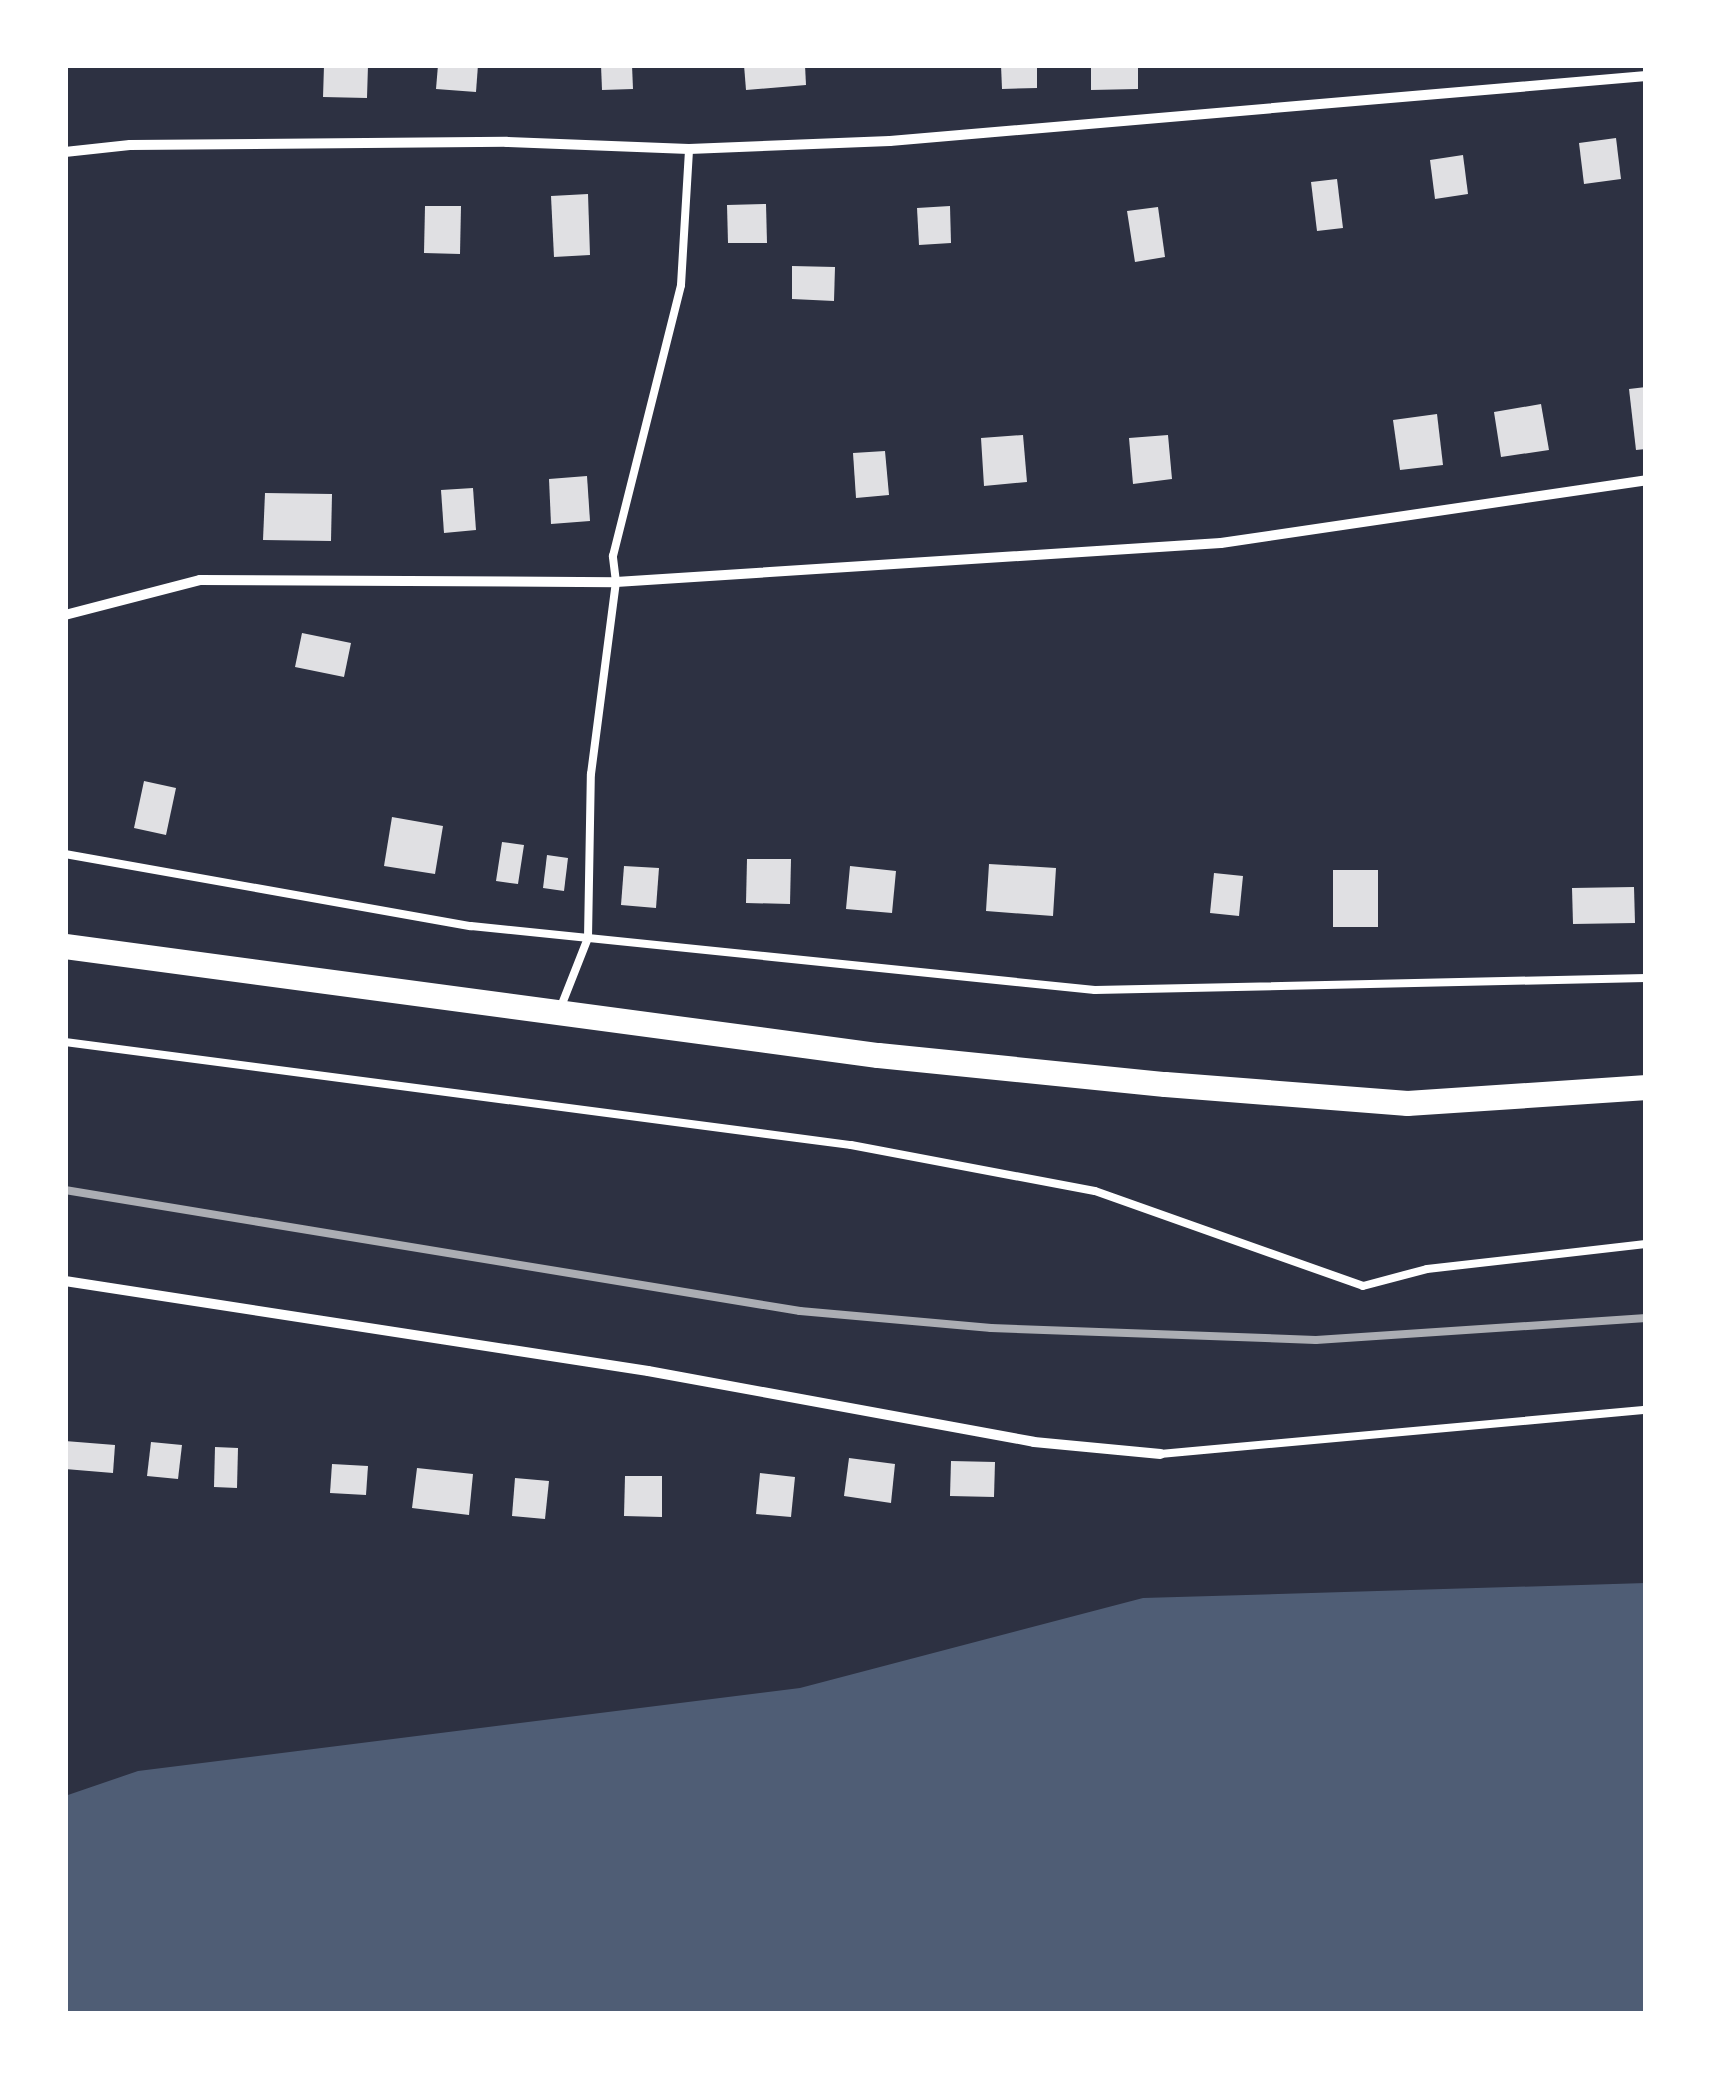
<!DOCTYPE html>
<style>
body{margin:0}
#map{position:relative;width:1711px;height:2079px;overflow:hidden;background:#2d3142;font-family:Ubuntu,sans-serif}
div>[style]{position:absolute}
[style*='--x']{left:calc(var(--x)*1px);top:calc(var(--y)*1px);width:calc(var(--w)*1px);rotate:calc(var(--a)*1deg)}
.water>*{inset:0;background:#4f5d75}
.building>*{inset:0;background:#e0e0e3}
.service>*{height:8px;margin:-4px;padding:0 4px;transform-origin:4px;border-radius:4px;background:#fff}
.minor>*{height:10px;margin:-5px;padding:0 5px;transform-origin:5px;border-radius:5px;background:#fff}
.primary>*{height:25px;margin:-12.5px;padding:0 12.5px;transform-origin:12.5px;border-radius:12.5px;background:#fff}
.rail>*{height:8px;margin:-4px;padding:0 4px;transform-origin:4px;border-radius:4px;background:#abadb3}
span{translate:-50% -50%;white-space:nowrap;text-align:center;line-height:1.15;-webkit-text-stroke:9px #fff;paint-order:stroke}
.frame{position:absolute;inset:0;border:68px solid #fff;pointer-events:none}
</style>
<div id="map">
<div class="water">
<i style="clip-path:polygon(1646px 1583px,1646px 2014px,65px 2014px,65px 1796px,138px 1771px,800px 1688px,1143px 1598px)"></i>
</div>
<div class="building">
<i style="clip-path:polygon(324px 65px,368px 65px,367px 98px,323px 97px)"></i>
<i style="clip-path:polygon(438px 65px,478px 65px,476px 92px,436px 89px)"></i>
<i style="clip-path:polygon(601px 65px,632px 65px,633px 89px,602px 90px)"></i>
<i style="clip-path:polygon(744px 65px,805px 65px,806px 85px,746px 90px)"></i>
<i style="clip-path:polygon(1001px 65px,1037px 65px,1037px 88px,1002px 89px)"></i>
<i style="clip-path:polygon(1091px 65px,1138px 65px,1138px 89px,1091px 90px)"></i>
<i style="clip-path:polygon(1616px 138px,1621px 179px,1584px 184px,1579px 143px)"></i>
<i style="clip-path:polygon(1463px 155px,1468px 194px,1435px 199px,1430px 160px)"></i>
<i style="clip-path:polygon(1337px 179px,1343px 228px,1317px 231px,1311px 182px)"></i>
<i style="clip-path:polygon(588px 194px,590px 255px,554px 257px,551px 196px)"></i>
<i style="clip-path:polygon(766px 204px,767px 243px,728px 243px,727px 205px)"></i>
<i style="clip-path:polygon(425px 206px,461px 206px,460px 254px,424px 253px)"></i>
<i style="clip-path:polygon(950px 206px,951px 243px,919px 245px,917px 208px)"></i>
<i style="clip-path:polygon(1158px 207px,1165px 257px,1135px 262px,1127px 211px)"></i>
<i style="clip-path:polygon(792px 266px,835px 267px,834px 301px,792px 299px)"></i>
<i style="clip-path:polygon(1646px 387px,1646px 449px,1636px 450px,1629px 389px)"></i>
<i style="clip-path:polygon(1541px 404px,1549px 450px,1501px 457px,1494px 412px)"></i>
<i style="clip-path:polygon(1437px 414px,1443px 465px,1400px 470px,1393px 420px)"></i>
<i style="clip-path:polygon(1023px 435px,1027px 482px,984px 486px,981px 438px)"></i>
<i style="clip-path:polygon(1168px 435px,1172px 479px,1133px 484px,1129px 438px)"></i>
<i style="clip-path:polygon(885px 451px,889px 495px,856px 498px,853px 453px)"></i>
<i style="clip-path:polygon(587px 476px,590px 521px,551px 524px,549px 479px)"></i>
<i style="clip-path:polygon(473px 488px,476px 530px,444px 533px,441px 490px)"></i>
<i style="clip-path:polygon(265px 493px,332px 494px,331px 541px,263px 540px)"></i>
<i style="clip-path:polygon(302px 633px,351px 643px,344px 677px,295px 667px)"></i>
<i style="clip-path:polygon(144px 781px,176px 788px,166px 835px,134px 828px)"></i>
<i style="clip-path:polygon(392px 817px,443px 826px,435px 874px,384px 866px)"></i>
<i style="clip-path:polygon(502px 842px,524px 845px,518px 884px,496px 881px)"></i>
<i style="clip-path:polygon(547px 855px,568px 858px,564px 891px,543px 888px)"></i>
<i style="clip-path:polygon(747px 859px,791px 859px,790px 904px,746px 903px)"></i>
<i style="clip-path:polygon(989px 864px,1056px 868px,1053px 916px,986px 911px)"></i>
<i style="clip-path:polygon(624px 866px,659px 868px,656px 908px,621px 905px)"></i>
<i style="clip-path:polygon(850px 866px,896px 871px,892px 913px,846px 909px)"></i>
<i style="clip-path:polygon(1333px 870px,1378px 870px,1378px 927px,1333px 927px)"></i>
<i style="clip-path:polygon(1214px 873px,1243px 876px,1239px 916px,1210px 913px)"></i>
<i style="clip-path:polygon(1634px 887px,1635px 923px,1573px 924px,1572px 888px)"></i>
<i style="clip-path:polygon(65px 1441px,115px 1445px,113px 1473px,65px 1469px)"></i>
<i style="clip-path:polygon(151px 1442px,182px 1445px,178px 1479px,147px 1476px)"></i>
<i style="clip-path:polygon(215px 1447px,238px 1448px,237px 1488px,214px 1487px)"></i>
<i style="clip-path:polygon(849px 1458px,895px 1464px,891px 1503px,844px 1496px)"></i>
<i style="clip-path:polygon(951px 1461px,995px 1462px,994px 1497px,950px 1496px)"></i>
<i style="clip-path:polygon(332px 1464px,368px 1466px,366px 1495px,330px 1493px)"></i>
<i style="clip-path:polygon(417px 1468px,473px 1474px,469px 1515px,412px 1508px)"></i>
<i style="clip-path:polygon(760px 1473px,795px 1477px,791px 1517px,756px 1514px)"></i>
<i style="clip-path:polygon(625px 1476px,662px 1476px,662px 1517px,624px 1516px)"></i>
<i style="clip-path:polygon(515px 1478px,549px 1481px,545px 1519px,512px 1516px)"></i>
</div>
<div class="service">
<i style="--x:65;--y:854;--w:412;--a:10.1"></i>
<i style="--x:471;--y:926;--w:627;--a:5.86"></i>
<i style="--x:1095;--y:990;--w:551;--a:-1.25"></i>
<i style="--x:560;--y:1009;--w:76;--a:-68.5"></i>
<i style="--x:588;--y:938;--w:164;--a:-89"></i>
<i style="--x:591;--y:774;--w:194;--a:-82.6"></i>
<i style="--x:616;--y:582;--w:26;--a:-97"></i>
<i style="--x:613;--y:556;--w:279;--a:-75.9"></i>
<i style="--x:681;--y:285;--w:136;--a:-86.6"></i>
<i style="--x:65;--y:1042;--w:793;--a:7.47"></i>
<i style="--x:851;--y:1145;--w:248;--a:10.7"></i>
<i style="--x:1095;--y:1191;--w:284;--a:19.5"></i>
<i style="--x:1363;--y:1286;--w:66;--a:-14.9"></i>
<i style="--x:1427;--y:1269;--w:220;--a:-6.5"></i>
<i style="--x:1160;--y:1454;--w:488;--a:-5.2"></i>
</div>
<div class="minor">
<i style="--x:65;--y:152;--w:65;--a:-6.1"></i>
<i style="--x:130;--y:145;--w:377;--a:-0.5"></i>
<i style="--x:507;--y:142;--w:182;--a:2.2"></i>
<i style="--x:689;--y:149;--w:201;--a:-2.3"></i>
<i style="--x:890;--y:141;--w:759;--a:-4.91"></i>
<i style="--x:65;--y:615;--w:139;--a:-14.5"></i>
<i style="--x:200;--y:580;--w:416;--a:0.3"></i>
<i style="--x:616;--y:582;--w:606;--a:-3.69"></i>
<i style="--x:1221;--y:543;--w:430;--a:-8.4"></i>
<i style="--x:65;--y:1281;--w:590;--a:8.78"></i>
<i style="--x:648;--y:1371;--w:392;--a:10.4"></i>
<i style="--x:1034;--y:1442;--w:127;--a:5.4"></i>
</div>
<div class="primary">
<i style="--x:65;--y:946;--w:820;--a:7.64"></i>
<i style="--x:878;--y:1055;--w:288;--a:5.8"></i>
<i style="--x:1165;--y:1084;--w:243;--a:4.5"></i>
<i style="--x:1407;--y:1103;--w:240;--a:-3.8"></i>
</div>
<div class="rail">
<i style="--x:65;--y:1190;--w:745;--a:9.35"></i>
<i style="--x:800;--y:1311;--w:192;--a:5.1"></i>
<i style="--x:991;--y:1328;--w:325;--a:2.1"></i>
<i style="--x:1316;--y:1340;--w:331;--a:-3.8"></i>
</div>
<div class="frame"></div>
</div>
